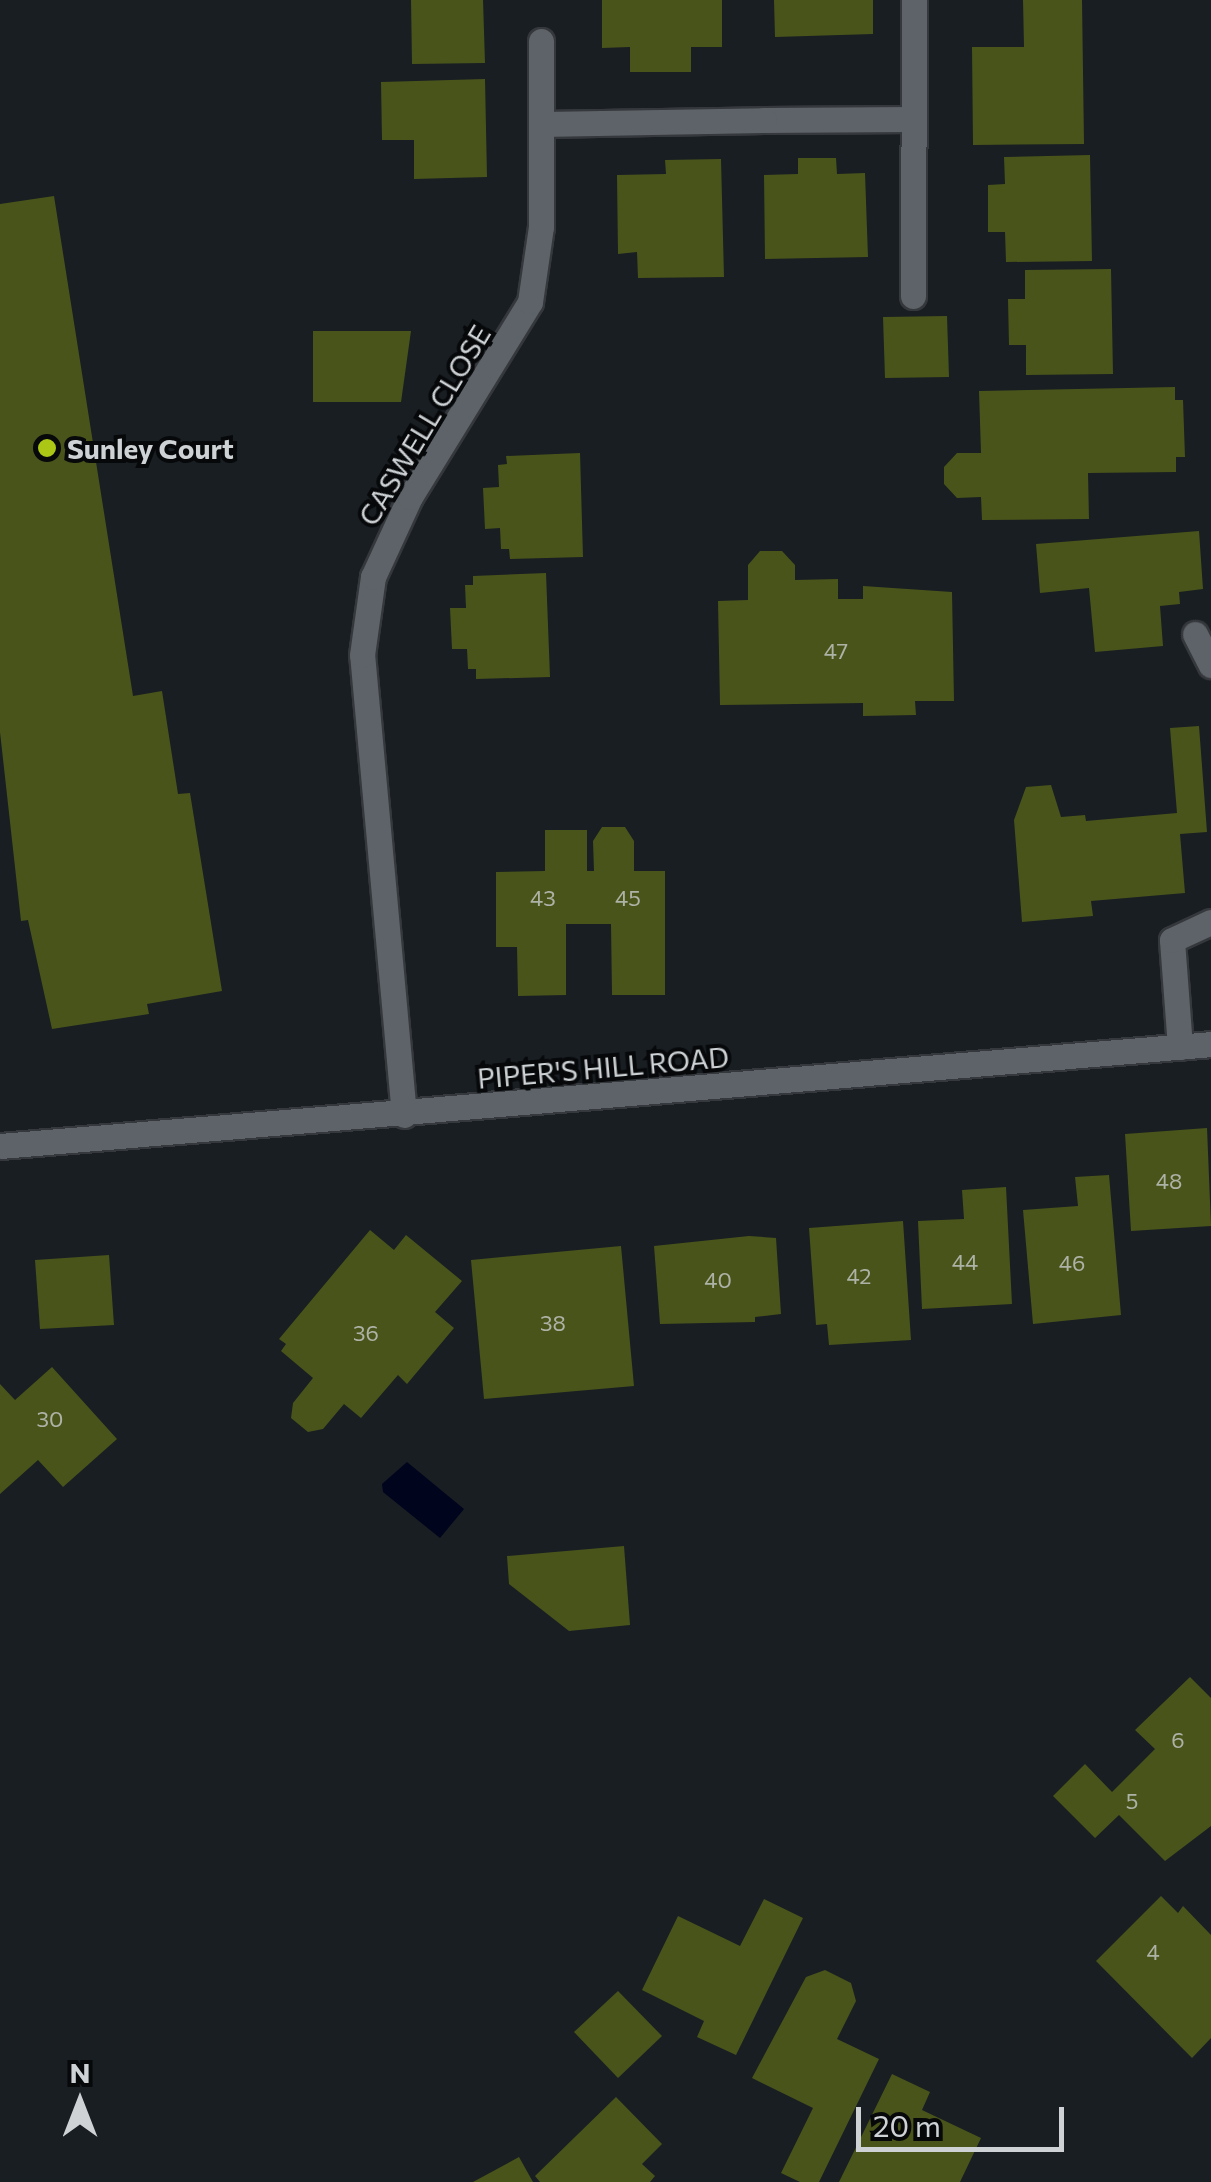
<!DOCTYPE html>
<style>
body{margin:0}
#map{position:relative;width:1211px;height:2182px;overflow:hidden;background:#191e23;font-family:Commissioner,sans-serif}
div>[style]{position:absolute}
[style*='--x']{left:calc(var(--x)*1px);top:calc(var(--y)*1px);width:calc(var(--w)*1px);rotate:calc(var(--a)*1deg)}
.water>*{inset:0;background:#00041d}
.building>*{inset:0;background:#49541a}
.roads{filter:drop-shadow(2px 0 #35383c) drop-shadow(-2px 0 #35383c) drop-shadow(0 2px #35383c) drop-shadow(0 -2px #35383c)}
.service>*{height:25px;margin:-12.5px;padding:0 12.5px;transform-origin:12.5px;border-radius:12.5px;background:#5d6368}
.minor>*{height:25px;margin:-12.5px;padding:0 12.5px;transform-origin:12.5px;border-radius:12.5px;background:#5d6368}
.dots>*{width:28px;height:28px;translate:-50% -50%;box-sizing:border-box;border:5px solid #06080a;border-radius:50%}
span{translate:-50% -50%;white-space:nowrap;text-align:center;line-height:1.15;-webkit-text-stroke:8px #06080a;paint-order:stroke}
.number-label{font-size:22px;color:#adb2a6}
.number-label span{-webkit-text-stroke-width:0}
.street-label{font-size:28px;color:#ced2d5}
.poi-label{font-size:28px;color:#ced2d5;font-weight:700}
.left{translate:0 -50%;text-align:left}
.north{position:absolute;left:30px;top:2052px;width:100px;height:100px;-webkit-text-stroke:8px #06080a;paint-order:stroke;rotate:0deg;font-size:28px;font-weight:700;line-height:40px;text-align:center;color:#ced2d5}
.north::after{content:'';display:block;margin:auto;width:35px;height:45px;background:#ced2d5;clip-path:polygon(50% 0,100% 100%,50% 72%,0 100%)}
.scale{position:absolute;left:856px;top:2107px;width:208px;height:45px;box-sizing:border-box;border:5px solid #ced2d5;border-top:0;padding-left:12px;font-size:30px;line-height:35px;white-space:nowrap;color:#ced2d5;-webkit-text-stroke:8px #06080a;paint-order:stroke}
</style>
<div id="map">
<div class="water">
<i style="clip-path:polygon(407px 1462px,464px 1509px,440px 1538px,383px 1492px,382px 1484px)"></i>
</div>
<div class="building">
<i style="clip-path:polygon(411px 0,483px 0,485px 63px,412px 64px)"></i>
<i style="clip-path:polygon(602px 0,722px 0,722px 47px,691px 47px,691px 72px,630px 72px,630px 47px,602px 48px)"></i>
<i style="clip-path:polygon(774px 0,873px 0,873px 34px,775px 37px)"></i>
<i style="clip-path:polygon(1023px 0,1082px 0,1084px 144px,973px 145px,972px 47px,1024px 47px)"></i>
<i style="clip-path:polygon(485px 79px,487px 177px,414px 179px,414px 140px,382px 140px,381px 82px)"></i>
<i style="clip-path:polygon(1090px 155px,1092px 261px,1006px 262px,1005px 232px,988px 232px,988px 185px,1005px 184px,1004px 157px)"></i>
<i style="clip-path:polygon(798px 158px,836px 158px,837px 174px,865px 173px,868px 257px,765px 259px,764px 175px,798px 174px)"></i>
<i style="clip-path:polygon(721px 159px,724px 277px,638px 278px,637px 252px,618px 254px,617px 175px,666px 174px,665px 160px)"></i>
<i style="clip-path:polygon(54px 196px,133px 696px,162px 691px,178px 794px,190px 793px,222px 991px,147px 1004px,149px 1014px,52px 1029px,28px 920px,21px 921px,0 732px,0 204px)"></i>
<i style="clip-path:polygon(1111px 269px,1113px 374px,1026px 375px,1026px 345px,1009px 345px,1008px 299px,1025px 299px,1025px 270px)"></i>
<i style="clip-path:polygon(947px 316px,949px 377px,885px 378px,883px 317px)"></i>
<i style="clip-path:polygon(313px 331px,411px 331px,401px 402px,313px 402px)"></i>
<i style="clip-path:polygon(1175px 387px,1175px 400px,1183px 400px,1185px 457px,1176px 457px,1176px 472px,1088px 473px,1089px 519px,982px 520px,981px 497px,957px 498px,944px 484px,944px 467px,957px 453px,981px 453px,979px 391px)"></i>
<i style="clip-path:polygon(580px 453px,583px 557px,510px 559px,509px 549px,501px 549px,500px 528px,485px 529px,483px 488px,499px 487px,498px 465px,507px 464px,506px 456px)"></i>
<i style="clip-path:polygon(1199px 531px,1203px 589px,1179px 592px,1180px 604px,1160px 606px,1163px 646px,1095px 652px,1089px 588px,1040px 593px,1036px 544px)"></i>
<i style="clip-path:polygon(760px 551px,782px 551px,795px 565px,795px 580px,838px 579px,838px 599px,863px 599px,863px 586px,952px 592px,954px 701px,915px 701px,916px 715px,863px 716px,863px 703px,720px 705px,718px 601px,748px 600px,748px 565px)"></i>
<i style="clip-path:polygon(546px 573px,550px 677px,476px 679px,476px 669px,468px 669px,467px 649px,452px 649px,450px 608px,466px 608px,465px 585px,473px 585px,473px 576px)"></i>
<i style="clip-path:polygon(1199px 726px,1207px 832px,1180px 834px,1185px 893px,1091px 901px,1093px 916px,1022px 922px,1014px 820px,1026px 787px,1051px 785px,1061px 817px,1085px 815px,1086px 821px,1177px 813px,1170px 728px)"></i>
<i style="clip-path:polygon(602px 827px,625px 827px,634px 841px,634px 871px,665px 871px,665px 995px,612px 995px,611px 924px,566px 924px,566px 995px,518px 996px,517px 947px,496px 947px,496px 872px,545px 871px,545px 830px,587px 830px,587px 871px,594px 871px,593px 841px)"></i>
<i style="clip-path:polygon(1207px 1128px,1211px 1226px,1131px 1231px,1125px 1134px)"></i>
<i style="clip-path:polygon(1109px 1175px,1121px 1315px,1033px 1324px,1023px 1210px,1078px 1206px,1075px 1177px)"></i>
<i style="clip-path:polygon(1006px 1187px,1012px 1304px,922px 1309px,918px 1221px,964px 1219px,962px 1190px)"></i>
<i style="clip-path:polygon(903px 1221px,911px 1340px,829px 1345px,827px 1324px,816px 1325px,809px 1228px)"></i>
<i style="clip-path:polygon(370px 1230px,394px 1250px,406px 1235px,462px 1281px,435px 1312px,454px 1328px,407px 1384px,398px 1375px,361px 1418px,344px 1404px,323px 1429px,308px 1432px,291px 1418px,293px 1403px,313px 1378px,281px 1351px,286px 1344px,279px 1339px)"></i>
<i style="clip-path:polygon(749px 1236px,776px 1238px,781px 1314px,755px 1317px,755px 1322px,660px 1324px,654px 1246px)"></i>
<i style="clip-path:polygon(621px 1246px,634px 1386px,484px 1399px,471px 1260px)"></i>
<i style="clip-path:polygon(109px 1255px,114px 1325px,40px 1329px,35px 1260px)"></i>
<i style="clip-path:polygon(52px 1367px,117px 1439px,63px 1487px,38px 1460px,0 1494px,0 1384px,15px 1400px)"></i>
<i style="clip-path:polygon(624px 1546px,630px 1625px,569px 1631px,509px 1584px,507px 1556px)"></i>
<i style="clip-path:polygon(1190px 1677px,1211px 1698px,1211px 1826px,1165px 1861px,1119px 1815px,1095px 1838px,1053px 1796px,1085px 1764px,1112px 1792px,1155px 1749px,1135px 1730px)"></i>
<i style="clip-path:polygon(1161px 1896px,1178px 1913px,1183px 1906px,1211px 1935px,1211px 2038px,1192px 2058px,1096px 1961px)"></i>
<i style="clip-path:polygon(764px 1899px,803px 1918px,736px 2055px,697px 2037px,704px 2021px,642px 1990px,678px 1916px,740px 1946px)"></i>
<i style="clip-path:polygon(825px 1970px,851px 1983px,856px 2001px,837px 2039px,879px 2059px,819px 2182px,800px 2182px,781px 2173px,813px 2108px,752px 2078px,806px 1977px)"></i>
<i style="clip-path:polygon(618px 1991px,662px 2036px,618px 2078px,574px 2032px)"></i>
<i style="clip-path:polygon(892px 2074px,930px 2092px,922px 2110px,981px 2138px,960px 2182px,839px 2182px)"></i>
<i style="clip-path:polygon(616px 2097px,662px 2144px,642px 2164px,655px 2176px,650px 2182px,540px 2182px,535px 2176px)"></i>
<i style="clip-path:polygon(519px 2157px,533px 2182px,473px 2182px)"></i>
</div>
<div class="roads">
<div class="service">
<i style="--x:764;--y:120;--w:148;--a:-0.4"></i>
<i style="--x:913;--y:296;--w:296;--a:-89.8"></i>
<i style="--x:1195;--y:634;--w:35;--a:63"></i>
<i style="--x:1180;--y:1047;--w:107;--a:-94.3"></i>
<i style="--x:1172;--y:940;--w:43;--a:-24.8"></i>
</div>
<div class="minor">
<i style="--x:542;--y:124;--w:222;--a:-1"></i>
<i style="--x:404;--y:1115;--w:462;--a:-95.2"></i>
<i style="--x:362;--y:655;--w:79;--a:-82"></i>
<i style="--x:373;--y:577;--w:88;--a:-65.2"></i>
<i style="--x:410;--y:497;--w:229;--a:-58.4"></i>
<i style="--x:530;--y:302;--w:76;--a:-81.7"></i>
<i style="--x:541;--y:227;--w:186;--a:-90"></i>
<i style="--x:0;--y:1146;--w:1215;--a:-4.81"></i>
</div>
</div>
<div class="dots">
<i style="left:47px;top:448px;background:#abc615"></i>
</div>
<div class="number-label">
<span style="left:836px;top:651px">47</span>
<span style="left:543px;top:898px">43</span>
<span style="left:628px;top:898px">45</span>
<span style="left:1169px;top:1181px">48</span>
<span style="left:965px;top:1262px">44</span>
<span style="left:1072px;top:1263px">46</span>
<span style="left:859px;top:1276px">42</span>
<span style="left:718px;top:1280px">40</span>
<span style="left:553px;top:1323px">38</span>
<span style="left:366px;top:1333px">36</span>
<span style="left:50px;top:1419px">30</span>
<span style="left:1178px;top:1740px">6</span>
<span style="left:1132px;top:1801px">5</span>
<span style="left:1153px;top:1952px">4</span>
</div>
<div class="street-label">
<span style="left:424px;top:425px;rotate:-59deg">CASWELL CLOSE</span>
<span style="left:603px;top:1067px;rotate:-5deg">PIPER'S HILL ROAD</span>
</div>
<div class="poi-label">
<span class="left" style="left:67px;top:448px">Sunley Court</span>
</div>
<div class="north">N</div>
<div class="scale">20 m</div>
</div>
